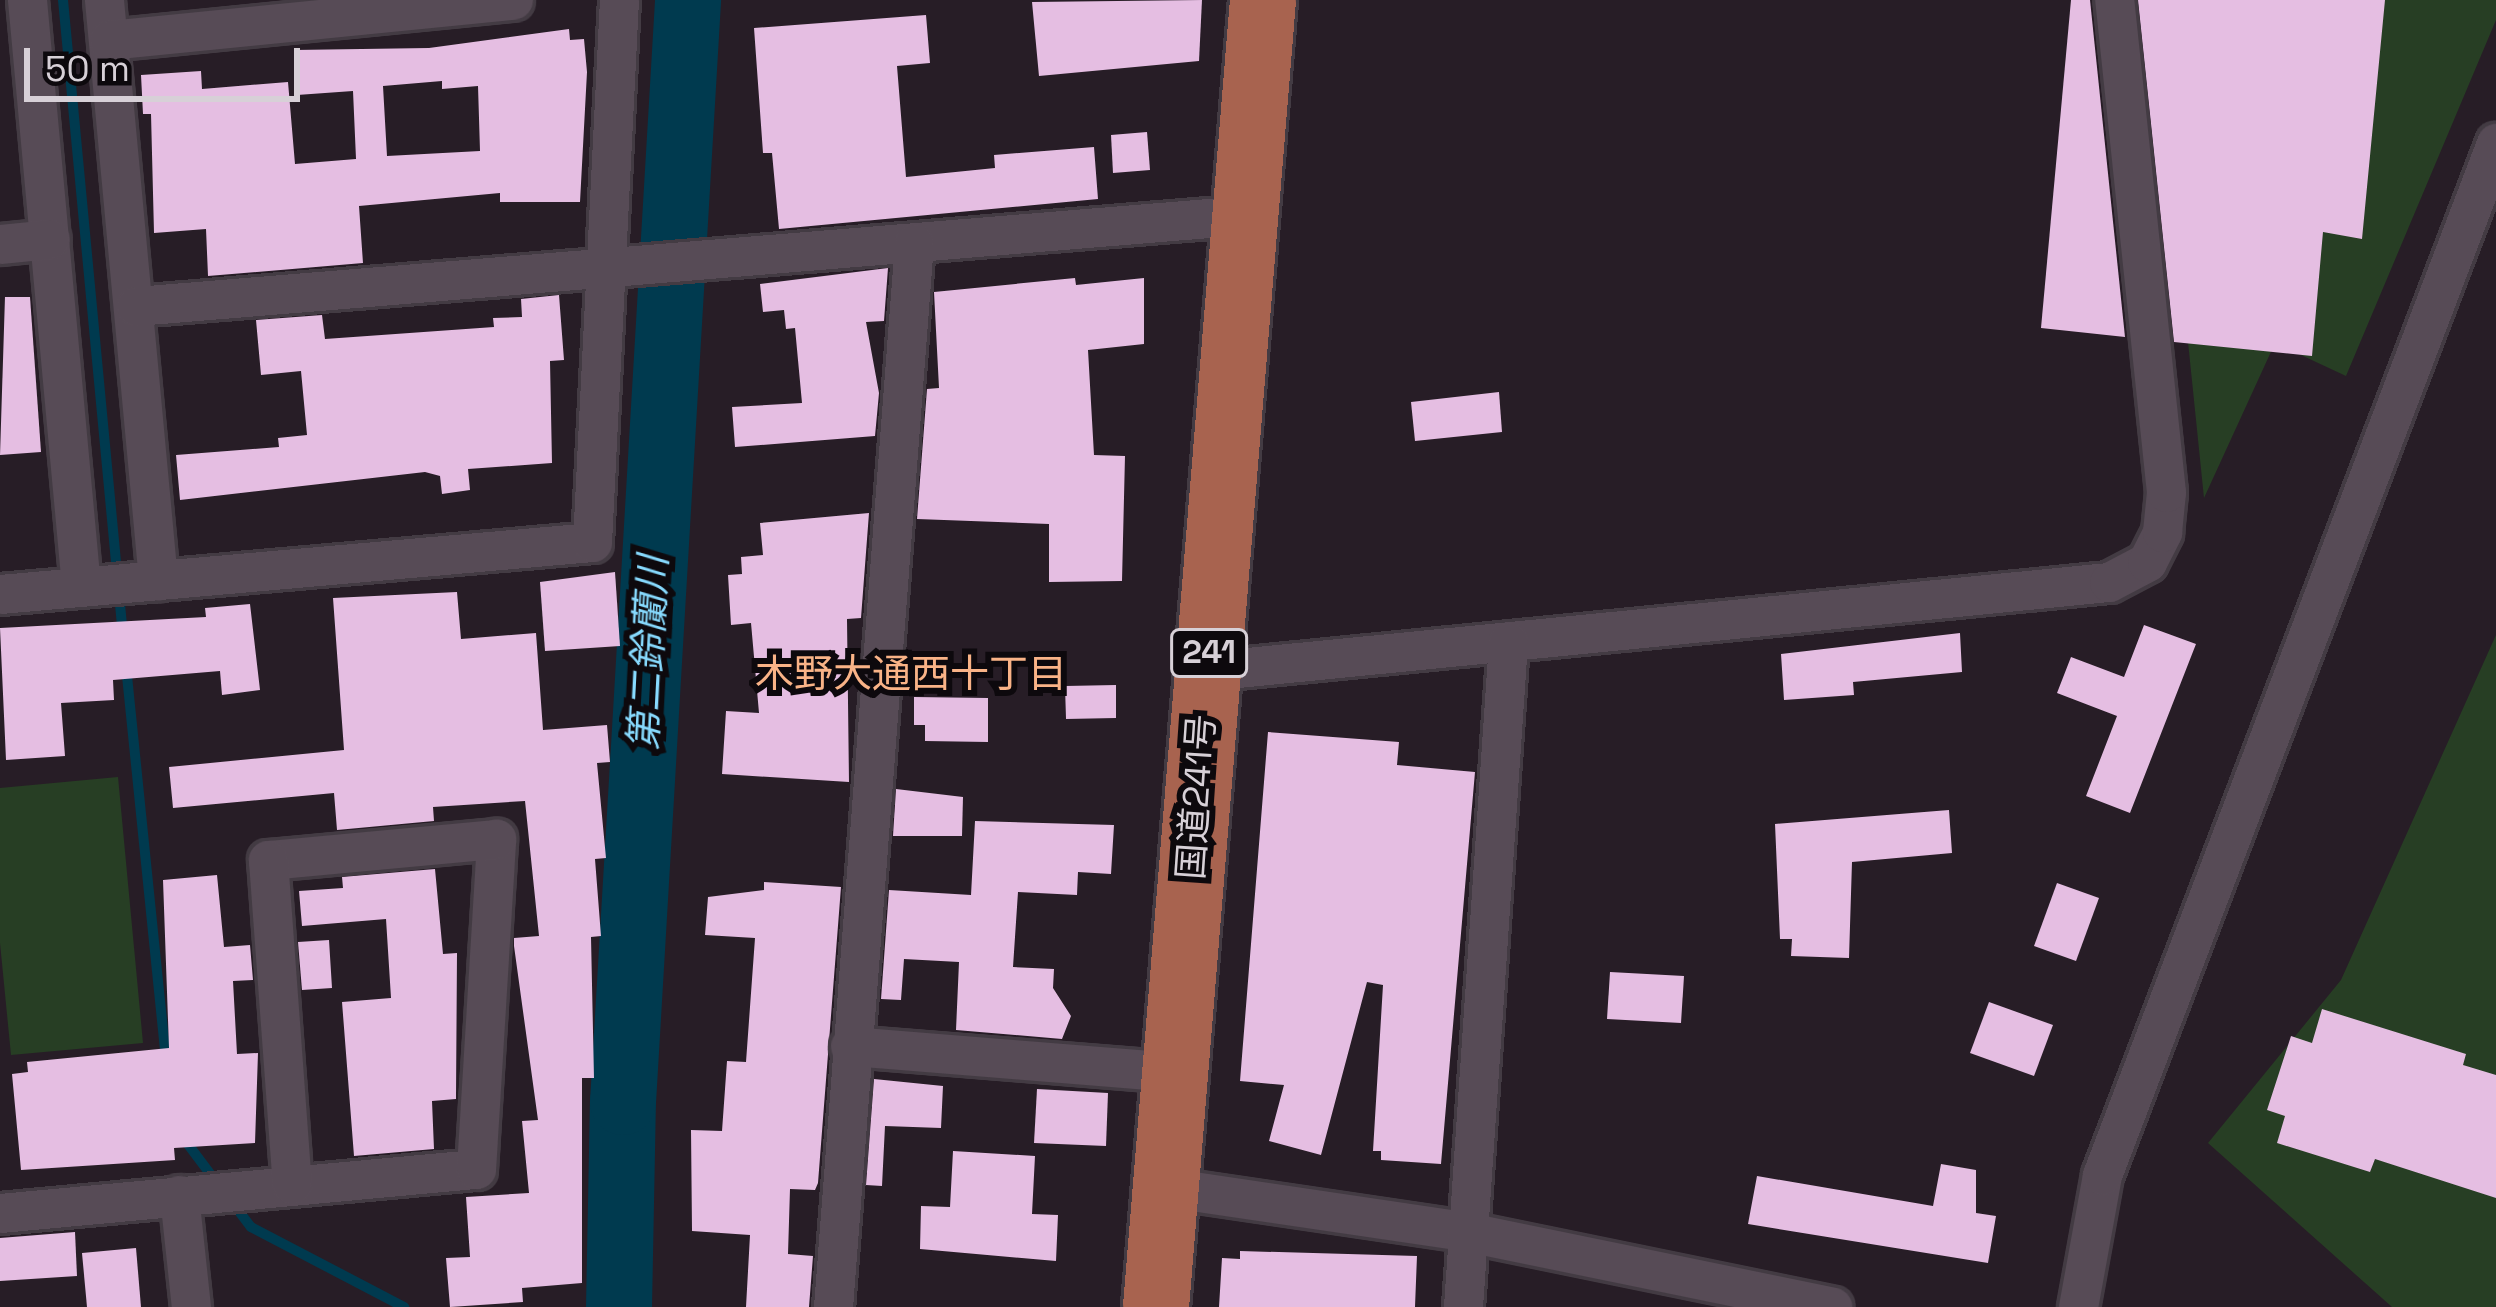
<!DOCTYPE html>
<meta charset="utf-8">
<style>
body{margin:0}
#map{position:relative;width:2496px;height:1307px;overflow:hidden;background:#271d26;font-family:"Space Grotesk","Noto Sans JP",sans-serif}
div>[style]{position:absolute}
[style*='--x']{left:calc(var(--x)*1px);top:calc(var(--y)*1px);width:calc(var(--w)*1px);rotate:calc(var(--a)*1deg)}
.green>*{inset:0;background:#273e24}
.stream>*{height:10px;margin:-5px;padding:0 5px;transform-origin:5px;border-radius:5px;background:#003a4f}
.river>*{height:66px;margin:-33px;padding:0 33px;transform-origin:33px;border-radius:33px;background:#003a4f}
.building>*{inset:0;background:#e5bee2}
.roads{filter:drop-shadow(3px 0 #433b43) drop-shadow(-3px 0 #433b43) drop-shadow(0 3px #433b43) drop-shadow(0 -3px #433b43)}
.minor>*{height:39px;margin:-19.5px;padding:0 19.5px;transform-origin:19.5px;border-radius:19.5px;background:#574b56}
.trunk>*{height:66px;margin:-33px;padding:0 33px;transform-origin:33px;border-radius:33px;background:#a8634f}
span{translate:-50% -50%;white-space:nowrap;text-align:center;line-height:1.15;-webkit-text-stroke:12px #0d090d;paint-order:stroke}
.shield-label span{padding:3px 9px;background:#0d090d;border:3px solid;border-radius:9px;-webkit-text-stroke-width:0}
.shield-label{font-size:33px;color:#d7d0d7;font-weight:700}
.street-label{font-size:36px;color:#d7d0d7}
.water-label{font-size:39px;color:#87dafe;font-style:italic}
.neighbourhood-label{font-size:39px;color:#f9b387}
.scale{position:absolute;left:24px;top:48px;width:276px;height:54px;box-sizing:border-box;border:6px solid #d7d0d7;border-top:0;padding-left:15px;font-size:36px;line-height:42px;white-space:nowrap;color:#d7d0d7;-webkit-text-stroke:9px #0d090d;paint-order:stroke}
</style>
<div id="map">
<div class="green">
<i style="clip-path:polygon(2153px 0,2496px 0,2496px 20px,2346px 376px,2275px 343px,2204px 498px)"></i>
<i style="clip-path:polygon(2496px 635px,2496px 1307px,2392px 1307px,2208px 1143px,2341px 980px)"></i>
<i style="clip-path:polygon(118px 777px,143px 1043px,11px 1055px,0 943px,0 788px)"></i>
</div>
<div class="stream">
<i style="--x:63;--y:0;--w:639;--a:84.61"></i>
<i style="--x:126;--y:666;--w:396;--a:84.2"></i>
<i style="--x:181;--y:1135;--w:60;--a:53.1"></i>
<i style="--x:232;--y:1202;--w:31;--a:53"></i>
<i style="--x:251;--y:1227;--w:173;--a:27.6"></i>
</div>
<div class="river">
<i style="--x:619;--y:1307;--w:205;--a:-88.9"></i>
<i style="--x:623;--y:1102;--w:1104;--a:-86.62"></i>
</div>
<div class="building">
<i style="clip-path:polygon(1202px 0,1199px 61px,1039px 76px,1032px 2px)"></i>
<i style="clip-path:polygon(2071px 0,2090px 0,2125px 337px,2041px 328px)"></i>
<i style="clip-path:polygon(2138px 0,2385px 0,2362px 239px,2323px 232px,2312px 356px,2174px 342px)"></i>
<i style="clip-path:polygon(926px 15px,930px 63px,897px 66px,906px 177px,995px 168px,994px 155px,1094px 147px,1098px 199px,779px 229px,772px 153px,763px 153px,754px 28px)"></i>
<i style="clip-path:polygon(evenodd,569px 29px,570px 40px,584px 39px,587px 72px,580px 202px,500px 202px,500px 193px,359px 206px,363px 263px,208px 276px,206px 229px,154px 233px,151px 114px,143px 114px,141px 75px,201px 71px,202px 89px,288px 82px,295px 164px,356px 159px,353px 91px,297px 95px,294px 50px,429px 48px,569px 29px,442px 81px,442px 89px,478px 86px,480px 151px,387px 156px,383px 86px,442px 81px)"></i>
<i style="clip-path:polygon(1147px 132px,1150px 170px,1113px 173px,1111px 135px)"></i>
<i style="clip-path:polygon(888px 268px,884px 321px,866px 322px,879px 393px,875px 436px,735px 447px,732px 407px,802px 403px,795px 328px,786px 329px,784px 310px,763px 312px,760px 284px)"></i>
<i style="clip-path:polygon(1075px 278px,1076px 285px,1144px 278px,1144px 344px,1088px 350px,1094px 455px,1125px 456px,1122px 581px,1049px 582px,1049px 524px,917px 519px,927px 389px,939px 388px,934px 292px)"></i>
<i style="clip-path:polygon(559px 295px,564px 360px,550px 361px,552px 463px,468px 469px,470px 490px,442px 494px,440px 476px,425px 472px,180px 500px,176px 455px,279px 447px,278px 438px,307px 435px,301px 371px,261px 375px,256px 320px,322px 315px,325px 339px,494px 327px,493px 318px,522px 317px,521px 299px)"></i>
<i style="clip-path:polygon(5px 297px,30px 297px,41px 452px,0 455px)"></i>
<i style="clip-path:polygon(1499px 392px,1502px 432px,1415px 441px,1411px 402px)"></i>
<i style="clip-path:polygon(869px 513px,861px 618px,847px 619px,849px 782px,722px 774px,726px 711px,759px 713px,751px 623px,731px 625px,728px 575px,742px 574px,741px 557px,763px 555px,760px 523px)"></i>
<i style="clip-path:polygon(615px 572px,620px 646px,545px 651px,540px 582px)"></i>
<i style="clip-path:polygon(457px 592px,461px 639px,536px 633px,543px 730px,607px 725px,610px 762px,597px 763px,606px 858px,595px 859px,601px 936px,591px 937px,594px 1078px,582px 1078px,582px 1283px,522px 1288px,523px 1302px,450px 1307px,446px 1258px,470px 1257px,466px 1197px,529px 1193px,522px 1121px,538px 1120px,514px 946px,514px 938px,539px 936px,525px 801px,433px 807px,434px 821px,337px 830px,334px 793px,173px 808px,169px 767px,344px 750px,333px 598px)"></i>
<i style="clip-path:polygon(250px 604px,260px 690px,222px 695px,220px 671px,113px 680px,114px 700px,61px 703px,65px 756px,6px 760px,0 628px,206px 617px,205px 608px)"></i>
<i style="clip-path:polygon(2144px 625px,2196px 644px,2130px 813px,2086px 796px,2117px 716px,2057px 693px,2071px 657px,2124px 677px)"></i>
<i style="clip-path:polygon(1960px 633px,1962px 672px,1853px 682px,1854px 695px,1784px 700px,1781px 654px)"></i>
<i style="clip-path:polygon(1116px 685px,1116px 718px,1066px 719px,1065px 686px)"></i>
<i style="clip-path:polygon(914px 697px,988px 698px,988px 742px,925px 741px,925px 725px,914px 725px)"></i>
<i style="clip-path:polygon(1268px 732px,1399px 742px,1397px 765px,1475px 772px,1441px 1164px,1381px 1160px,1381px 1151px,1373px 1151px,1383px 985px,1367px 982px,1321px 1155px,1269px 1141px,1284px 1085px,1240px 1081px)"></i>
<i style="clip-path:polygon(896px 789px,963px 797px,962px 836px,893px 836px)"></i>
<i style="clip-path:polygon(1949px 810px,1952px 853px,1852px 862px,1849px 958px,1791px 956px,1792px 939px,1780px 939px,1775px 824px)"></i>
<i style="clip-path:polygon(975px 821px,1114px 825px,1111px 874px,1078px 872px,1077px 895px,1018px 892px,1013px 967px,1054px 969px,1053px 988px,1071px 1016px,1062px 1039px,956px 1030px,959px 962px,904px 959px,901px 1000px,881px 999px,889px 890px,971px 895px)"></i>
<i style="clip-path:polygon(435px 869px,443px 954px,457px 953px,456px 1099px,432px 1101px,434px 1149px,354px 1156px,342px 1002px,391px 998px,386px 919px,302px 926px,299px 891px,343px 888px,342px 877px)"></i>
<i style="clip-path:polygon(217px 875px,224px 947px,250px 945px,253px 980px,233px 981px,237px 1054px,258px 1053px,255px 1143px,174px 1148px,175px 1160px,21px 1170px,12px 1074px,28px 1072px,27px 1062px,169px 1048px,163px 880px)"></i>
<i style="clip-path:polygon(764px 882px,841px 887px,818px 1183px,815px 1190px,790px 1189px,788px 1254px,813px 1256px,809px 1307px,746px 1307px,750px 1235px,692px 1231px,691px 1130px,722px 1131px,727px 1061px,746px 1062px,755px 938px,705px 935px,708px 897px,764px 890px)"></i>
<i style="clip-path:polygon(2057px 883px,2099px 898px,2076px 961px,2034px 946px)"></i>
<i style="clip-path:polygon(329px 940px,332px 988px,302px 990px,298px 942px)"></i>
<i style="clip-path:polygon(1610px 972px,1684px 976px,1681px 1023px,1607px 1019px)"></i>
<i style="clip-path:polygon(1989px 1002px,2053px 1025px,2034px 1076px,1970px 1053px)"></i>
<i style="clip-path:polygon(2322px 1009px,2466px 1054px,2463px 1065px,2496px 1075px,2496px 1198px,2375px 1159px,2370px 1172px,2277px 1143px,2285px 1116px,2267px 1110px,2291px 1036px,2312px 1043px)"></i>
<i style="clip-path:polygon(874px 1079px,943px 1086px,941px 1128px,885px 1126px,882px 1186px,866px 1185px)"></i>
<i style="clip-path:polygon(1037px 1089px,1108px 1093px,1106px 1146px,1034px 1143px)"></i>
<i style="clip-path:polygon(953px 1151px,1035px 1156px,1032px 1214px,1058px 1215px,1056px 1261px,920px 1249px,921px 1206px,950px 1207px)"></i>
<i style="clip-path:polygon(1941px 1164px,1976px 1170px,1976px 1213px,1996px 1216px,1988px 1263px,1748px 1224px,1757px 1176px,1933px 1206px)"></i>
<i style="clip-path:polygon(75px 1232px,77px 1276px,0 1281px,0 1238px)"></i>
<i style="clip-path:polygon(136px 1248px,141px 1307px,87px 1307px,82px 1253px)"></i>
<i style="clip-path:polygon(1240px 1251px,1417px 1256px,1415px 1307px,1219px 1307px,1222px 1258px,1240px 1259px)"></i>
</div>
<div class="roads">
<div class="minor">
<i style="--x:27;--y:0;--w:588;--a:84.74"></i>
<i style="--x:104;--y:0;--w:583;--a:84.68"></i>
<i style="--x:109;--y:40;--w:406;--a:-5.7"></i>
<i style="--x:0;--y:244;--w:50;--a:-5.7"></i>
<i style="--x:136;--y:306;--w:1114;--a:-4.69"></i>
<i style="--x:0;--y:594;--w:594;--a:-5.02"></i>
<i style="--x:592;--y:542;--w:543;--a:-87.15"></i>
<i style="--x:1207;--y:671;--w:906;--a:-5.64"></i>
<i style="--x:2109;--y:582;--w:43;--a:-27.8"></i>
<i style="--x:2147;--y:562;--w:34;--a:-63"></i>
<i style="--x:2162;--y:532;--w:40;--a:-84.3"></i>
<i style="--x:2166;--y:492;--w:495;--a:-96"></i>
<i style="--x:850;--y:1046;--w:327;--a:4.6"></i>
<i style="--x:1165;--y:1187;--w:306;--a:8.4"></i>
<i style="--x:1468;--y:1232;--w:372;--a:11.6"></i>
<i style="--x:179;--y:1195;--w:113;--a:83.9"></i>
<i style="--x:0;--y:1213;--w:478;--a:-5.3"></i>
<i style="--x:476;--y:1169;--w:331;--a:-86.5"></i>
<i style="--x:496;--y:839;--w:229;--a:174.7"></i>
<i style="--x:268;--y:860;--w:325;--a:85.8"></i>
<i style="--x:833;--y:1307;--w:1067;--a:-85.65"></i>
<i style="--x:1463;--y:1307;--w:667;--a:-86.13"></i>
<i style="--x:2078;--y:1307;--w:134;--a:-79.7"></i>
<i style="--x:2102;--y:1175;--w:1105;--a:-69.1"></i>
</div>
<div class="trunk">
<i style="--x:1156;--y:1307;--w:1311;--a:-85.32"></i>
</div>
</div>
<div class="shield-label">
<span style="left:1209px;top:653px">241</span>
</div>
<div class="street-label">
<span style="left:1197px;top:797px;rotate:-86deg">国道241号</span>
</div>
<div class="water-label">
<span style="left:649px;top:653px;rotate:-87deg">第二鈴蘭川</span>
</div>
<div class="neighbourhood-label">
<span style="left:911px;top:674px">木野大通西十丁目</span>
</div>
<div class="scale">50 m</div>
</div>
